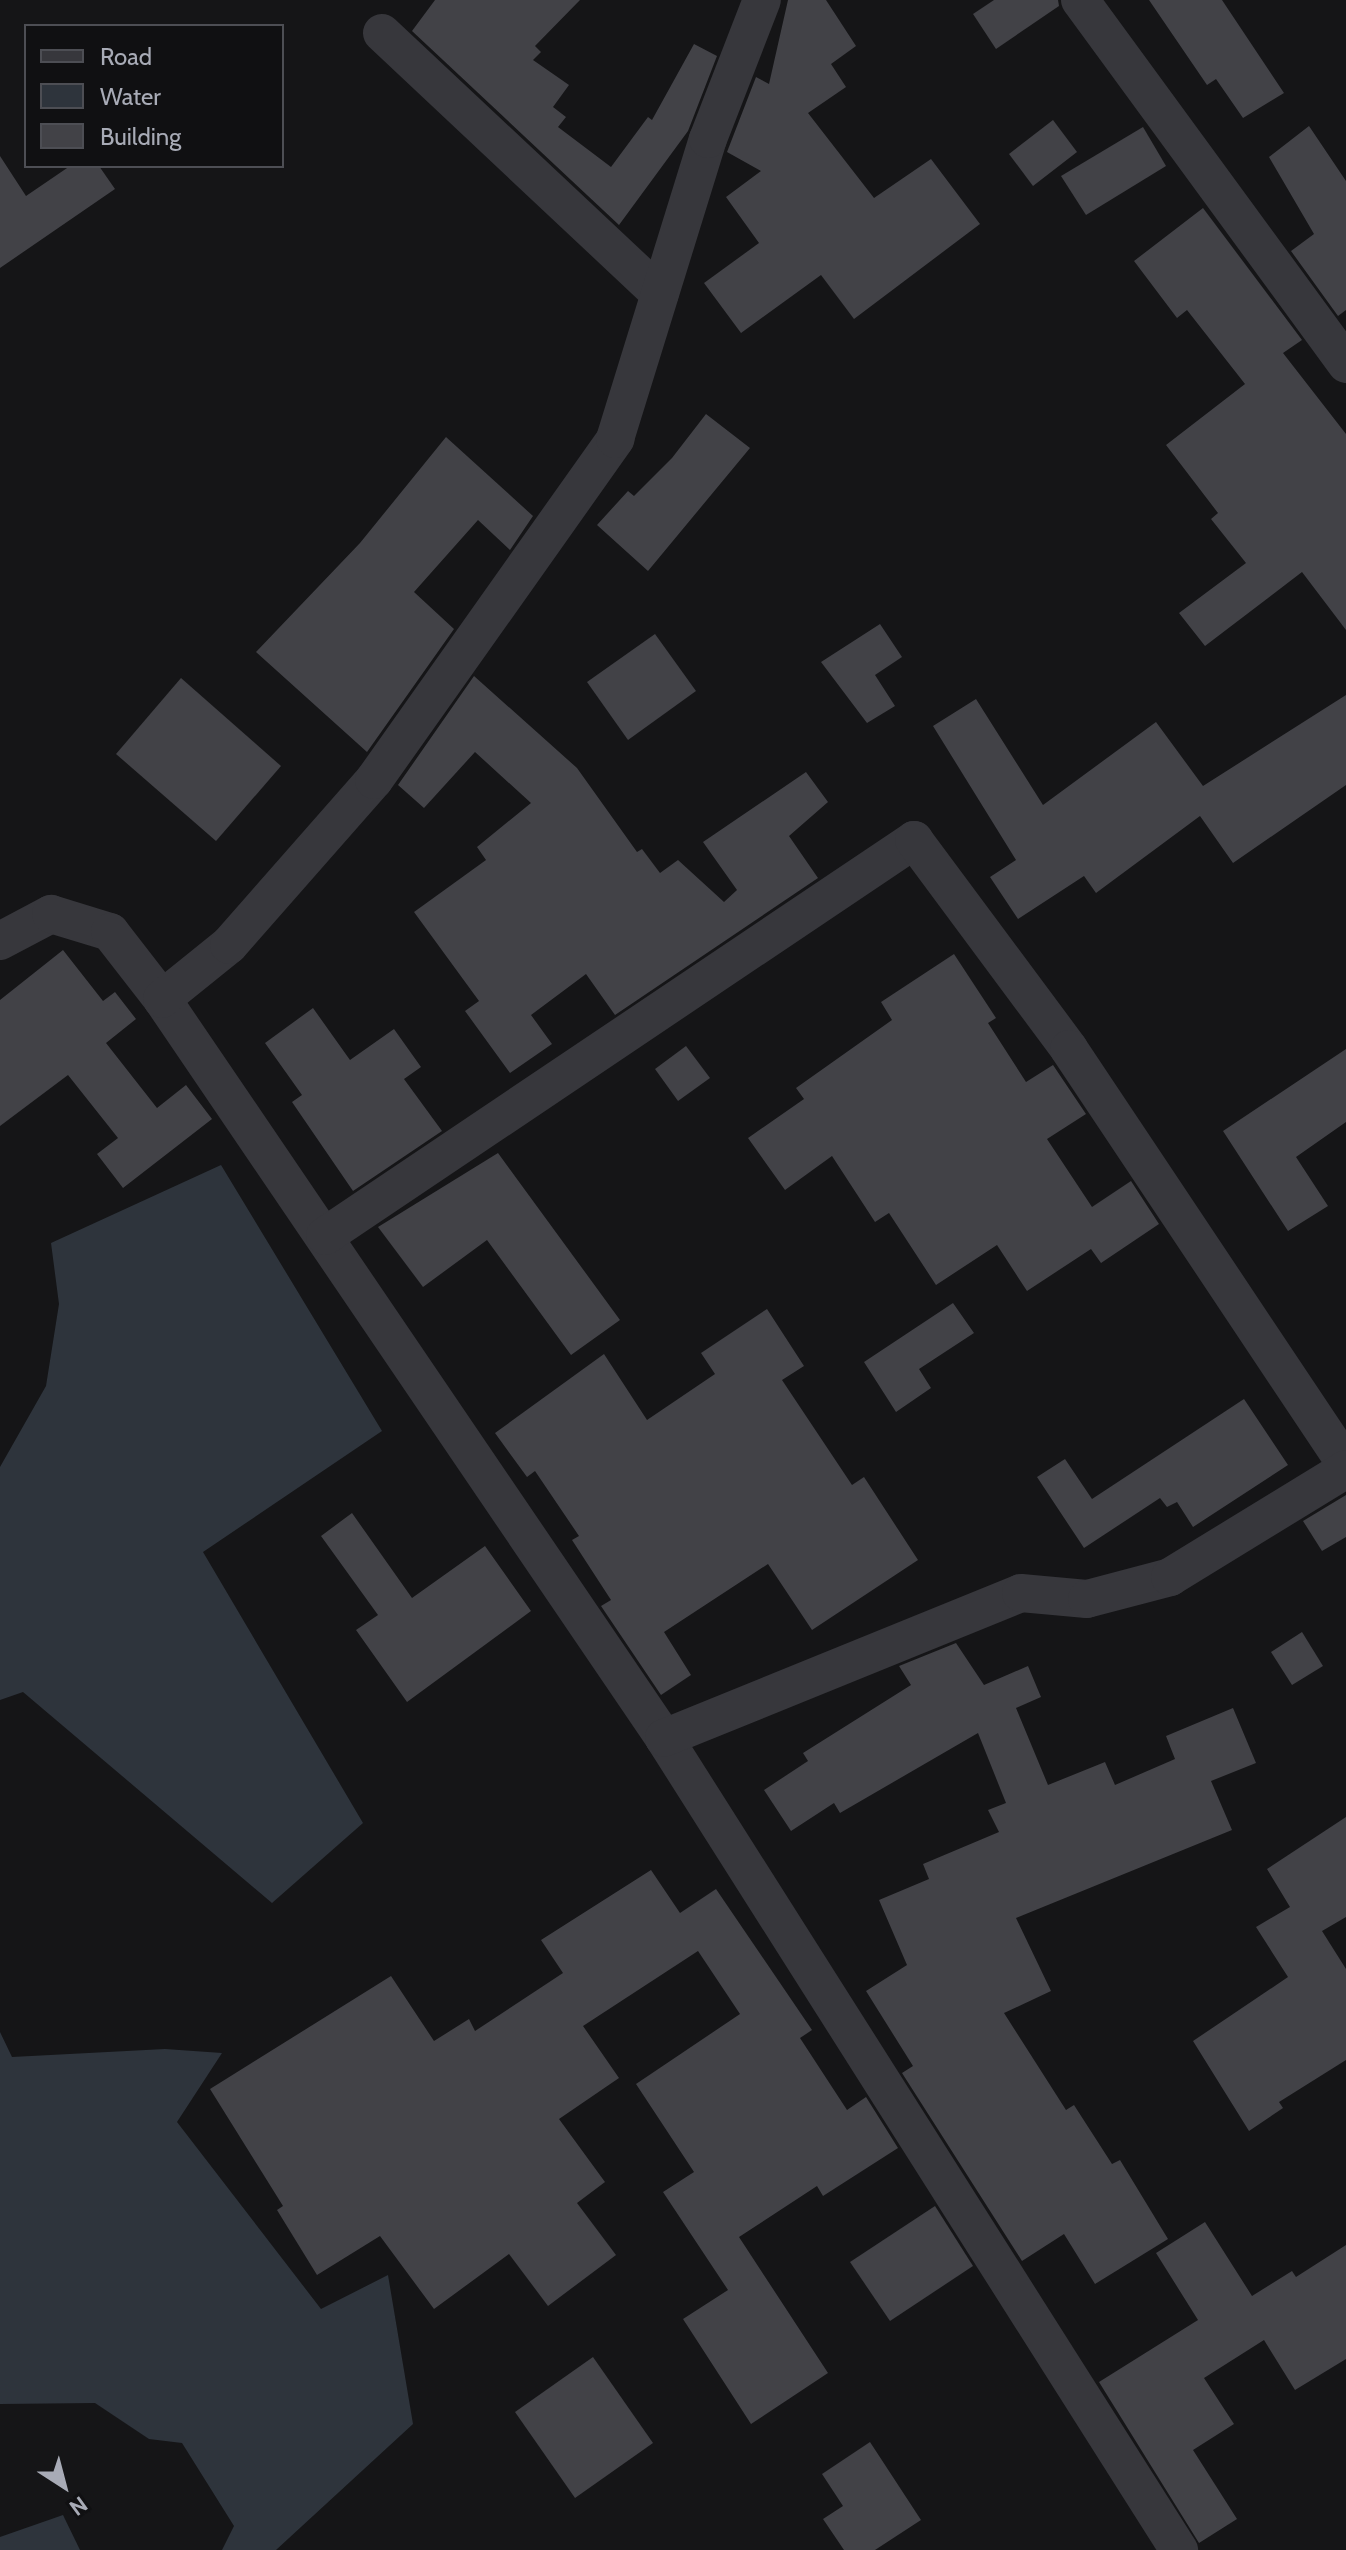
<!DOCTYPE html>
<style>
body{margin:0}
#map{position:relative;width:1346px;height:2550px;overflow:hidden;background:#151517;font-family:Cabin,sans-serif}
div>[style]{position:absolute}
[style*='--x']{left:calc(var(--x)*1px);top:calc(var(--y)*1px);width:calc(var(--w)*1px);rotate:calc(var(--a)*1deg)}
.water>*{inset:0;background:#2e343c}
.building>*{inset:0;background:#424247}
.minor>*{height:38px;margin:-19px;padding:0 19px;transform-origin:19px;border-radius:19px;background:#37373c}
span{translate:-50% -50%;white-space:nowrap;text-align:center;line-height:1.15;-webkit-text-stroke:6px #101012;paint-order:stroke}
.legend{position:absolute;left:24px;top:24px;width:260px;height:144px;box-sizing:border-box;background:#101012;border:2px solid #4d4e54;margin:0;padding:10px 14px;list-style:none;font-size:24px;color:#a8abb6}
.legend li{display:flex;align-items:center;gap:16px;height:40px}
.legend b{width:40px;border:2px solid #4d4e54}
.north{position:absolute;left:24px;top:2446px;width:80px;height:80px;-webkit-text-stroke:6px #101012;paint-order:stroke;rotate:144deg;font-size:22px;font-weight:700;line-height:32px;text-align:center;color:#a8abb6}
.north::after{content:'';display:block;margin:auto;width:28px;height:36px;background:#a8abb6;clip-path:polygon(50% 0,100% 100%,50% 72%,0 100%)}
</style>
<div id="map">
<div class="water">
<i style="clip-path:polygon(221px 1165px,382px 1431px,203px 1552px,363px 1823px,272px 1903px,23px 1692px,0 1700px,0 1467px,46px 1386px,59px 1304px,51px 1243px)"></i>
<i style="clip-path:polygon(0 2032px,12px 2057px,165px 2049px,222px 2053px,177px 2122px,321px 2309px,388px 2275px,413px 2424px,276px 2550px,222px 2550px,234px 2526px,182px 2443px,149px 2439px,95px 2403px,0 2404px)"></i>
<i style="clip-path:polygon(63px 2515px,80px 2550px,0 2550px,0 2537px)"></i>
</div>
<div class="building">
<i style="clip-path:polygon(435px 0,580px 0,535px 46px,541px 52px,533px 60px,569px 85px,553px 107px,566px 117px,558px 127px,611px 167px,648px 117px,652px 120px,694px 44px,717px 56px,688px 131px,619px 225px,412px 31px)"></i>
<i style="clip-path:polygon(788px 0,826px 0,856px 46px,831px 64px,846px 87px,808px 113px,874px 198px,931px 159px,980px 224px,854px 319px,821px 275px,741px 333px,704px 283px,759px 243px,726px 197px,761px 171px,727px 152px,756px 77px,769px 84px)"></i>
<i style="clip-path:polygon(994px 0,1058px 0,1059px 6px,996px 49px,973px 14px)"></i>
<i style="clip-path:polygon(1149px 0,1222px 0,1284px 93px,1243px 118px,1216px 79px,1207px 85px)"></i>
<i style="clip-path:polygon(1053px 120px,1077px 152px,1033px 186px,1009px 154px)"></i>
<i style="clip-path:polygon(1309px 126px,1346px 181px,1346px 310px,1338px 316px,1291px 251px,1314px 234px,1269px 157px)"></i>
<i style="clip-path:polygon(1143px 127px,1166px 166px,1086px 215px,1061px 176px)"></i>
<i style="clip-path:polygon(0 156px,26px 196px,70px 166px,99px 166px,115px 189px,0 268px)"></i>
<i style="clip-path:polygon(1203px 208px,1302px 340px,1283px 353px,1346px 434px,1346px 630px,1302px 572px,1205px 646px,1179px 613px,1246px 563px,1211px 519px,1218px 513px,1166px 445px,1245px 384px,1187px 310px,1177px 318px,1134px 261px)"></i>
<i style="clip-path:polygon(706px 414px,750px 448px,648px 571px,597px 525px,628px 491px,634px 496px,672px 458px)"></i>
<i style="clip-path:polygon(446px 437px,533px 516px,510px 550px,478px 520px,414px 592px,454px 629px,367px 752px,256px 652px,360px 543px)"></i>
<i style="clip-path:polygon(880px 624px,902px 657px,875px 675px,895px 706px,867px 723px,821px 662px)"></i>
<i style="clip-path:polygon(655px 634px,696px 691px,628px 740px,587px 682px)"></i>
<i style="clip-path:polygon(474px 676px,577px 768px,637px 852px,642px 849px,660px 873px,678px 860px,724px 902px,737px 890px,703px 842px,806px 772px,828px 802px,789px 836px,818px 878px,615px 1015px,586px 974px,531px 1015px,552px 1044px,510px 1073px,465px 1011px,479px 1001px,414px 912px,486px 860px,477px 847px,531px 803px,475px 752px,424px 808px,398px 785px)"></i>
<i style="clip-path:polygon(181px 678px,281px 766px,216px 841px,116px 754px)"></i>
<i style="clip-path:polygon(1346px 695px,1346px 785px,1233px 863px,1200px 816px,1096px 893px,1084px 876px,1018px 919px,990px 877px,1016px 860px,933px 726px,976px 699px,1043px 805px,1156px 722px,1203px 786px)"></i>
<i style="clip-path:polygon(63px 950px,103px 1001px,115px 992px,136px 1019px,106px 1043px,157px 1108px,186px 1085px,212px 1119px,123px 1188px,97px 1154px,118px 1138px,68px 1075px,0 1126px,0 1000px)"></i>
<i style="clip-path:polygon(954px 954px,996px 1018px,988px 1023px,1026px 1082px,1053px 1065px,1086px 1114px,1047px 1139px,1092px 1207px,1131px 1181px,1159px 1224px,1101px 1263px,1091px 1249px,1027px 1291px,997px 1245px,936px 1285px,889px 1213px,875px 1222px,832px 1156px,785px 1190px,748px 1138px,804px 1099px,796px 1088px,892px 1020px,881px 1002px)"></i>
<i style="clip-path:polygon(313px 1008px,350px 1060px,394px 1029px,421px 1067px,404px 1079px,442px 1131px,353px 1191px,292px 1102px,302px 1095px,265px 1043px)"></i>
<i style="clip-path:polygon(686px 1046px,710px 1078px,678px 1101px,655px 1069px)"></i>
<i style="clip-path:polygon(1346px 1049px,1346px 1122px,1296px 1157px,1328px 1206px,1288px 1231px,1223px 1131px)"></i>
<i style="clip-path:polygon(498px 1153px,620px 1320px,571px 1355px,487px 1240px,423px 1287px,378px 1227px)"></i>
<i style="clip-path:polygon(953px 1303px,974px 1333px,919px 1369px,931px 1388px,896px 1412px,864px 1362px)"></i>
<i style="clip-path:polygon(767px 1309px,804px 1366px,782px 1380px,852px 1485px,864px 1477px,918px 1560px,812px 1630px,768px 1564px,664px 1632px,691px 1675px,661px 1695px,601px 1606px,611px 1600px,572px 1540px,579px 1536px,535px 1471px,527px 1477px,495px 1433px,604px 1354px,647px 1420px,715px 1374px,701px 1353px)"></i>
<i style="clip-path:polygon(1244px 1399px,1288px 1465px,1193px 1527px,1177px 1502px,1167px 1507px,1160px 1498px,1084px 1548px,1037px 1477px,1065px 1459px,1092px 1499px)"></i>
<i style="clip-path:polygon(1346px 1495px,1346px 1537px,1322px 1551px,1303px 1521px)"></i>
<i style="clip-path:polygon(352px 1513px,412px 1598px,485px 1546px,531px 1611px,407px 1702px,356px 1630px,378px 1615px,321px 1536px)"></i>
<i style="clip-path:polygon(1302px 1632px,1323px 1666px,1292px 1685px,1271px 1652px)"></i>
<i style="clip-path:polygon(956px 1643px,984px 1685px,1028px 1666px,1041px 1697px,1016px 1708px,1048px 1785px,1105px 1762px,1115px 1785px,1175px 1759px,1166px 1736px,1233px 1708px,1256px 1763px,1211px 1781px,1232px 1830px,1016px 1918px,1051px 1991px,1004px 2013px,1066px 2110px,1074px 2105px,1112px 2164px,1120px 2160px,1168px 2239px,1095px 2284px,1064px 2234px,1022px 2261px,902px 2073px,913px 2066px,866px 1991px,907px 1965px,879px 1900px,929px 1879px,923px 1864px,999px 1832px,988px 1810px,1006px 1803px,978px 1733px,840px 1813px,834px 1803px,791px 1831px,764px 1790px,808px 1761px,803px 1753px,911px 1685px,899px 1666px)"></i>
<i style="clip-path:polygon(1346px 1817px,1346px 1917px,1322px 1931px,1346px 1969px,1346px 2060px,1279px 2102px,1283px 2108px,1249px 2131px,1193px 2041px,1288px 1977px,1256px 1927px,1290px 1907px,1267px 1869px)"></i>
<i style="clip-path:polygon(651px 1870px,680px 1913px,716px 1889px,812px 2030px,800px 2038px,847px 2110px,866px 2097px,898px 2148px,823px 2196px,817px 2186px,739px 2237px,828px 2373px,751px 2424px,683px 2319px,728px 2290px,663px 2192px,694px 2172px,636px 2084px,740px 2014px,698px 1951px,583px 2026px,619px 2078px,559px 2119px,605px 2182px,577px 2203px,616px 2255px,548px 2306px,509px 2254px,434px 2309px,380px 2236px,317px 2275px,277px 2210px,283px 2206px,210px 2089px,391px 1976px,434px 2041px,469px 2019px,475px 2031px,563px 1973px,541px 1940px)"></i>
<i style="clip-path:polygon(935px 2206px,973px 2266px,890px 2321px,850px 2262px)"></i>
<i style="clip-path:polygon(1205px 2222px,1252px 2296px,1292px 2271px,1296px 2277px,1346px 2245px,1346px 2359px,1295px 2390px,1264px 2340px,1204px 2378px,1234px 2424px,1193px 2450px,1237px 2519px,1199px 2543px,1099px 2382px,1198px 2320px,1156px 2253px)"></i>
<i style="clip-path:polygon(593px 2357px,653px 2443px,575px 2498px,515px 2412px)"></i>
<i style="clip-path:polygon(870px 2442px,921px 2520px,875px 2550px,844px 2550px,823px 2519px,843px 2506px,822px 2474px)"></i>
</div>
<div class="minor">
<i style="--x:1080;--y:0;--w:451;--a:53.8"></i>
<i style="--x:382;--y:33;--w:381;--a:43.2"></i>
<i style="--x:0;--y:941;--w:58;--a:-27.9"></i>
<i style="--x:51;--y:914;--w:62;--a:17"></i>
<i style="--x:110;--y:932;--w:85;--a:52.2"></i>
<i style="--x:162;--y:999;--w:893;--a:55.81"></i>
<i style="--x:664;--y:1738;--w:962;--a:57.62"></i>
<i style="--x:162;--y:999;--w:86;--a:-38.9"></i>
<i style="--x:229;--y:945;--w:220;--a:-48.7"></i>
<i style="--x:374;--y:780;--w:418;--a:-54.7"></i>
<i style="--x:615;--y:439;--w:314;--a:-72.8"></i>
<i style="--x:708;--y:139;--w:149;--a:-68.8"></i>
<i style="--x:325;--y:1236;--w:710;--a:-33.91"></i>
<i style="--x:914;--y:840;--w:260;--a:53.4"></i>
<i style="--x:1069;--y:1049;--w:500;--a:56.3"></i>
<i style="--x:664;--y:1738;--w:385;--a:-22.1"></i>
<i style="--x:1021;--y:1593;--w:66;--a:5.2"></i>
<i style="--x:1087;--y:1599;--w:86;--a:-14.8"></i>
<i style="--x:1170;--y:1577;--w:206;--a:-31.5"></i>
</div>
<ul class="legend">
<li><b style="height:10px;background:#37373c"></b>Road</li>
<li><b style="height:22px;background:#2e343c"></b>Water</li>
<li><b style="height:22px;background:#424247"></b>Building</li>
</ul>
<div class="north">N</div>
</div>
